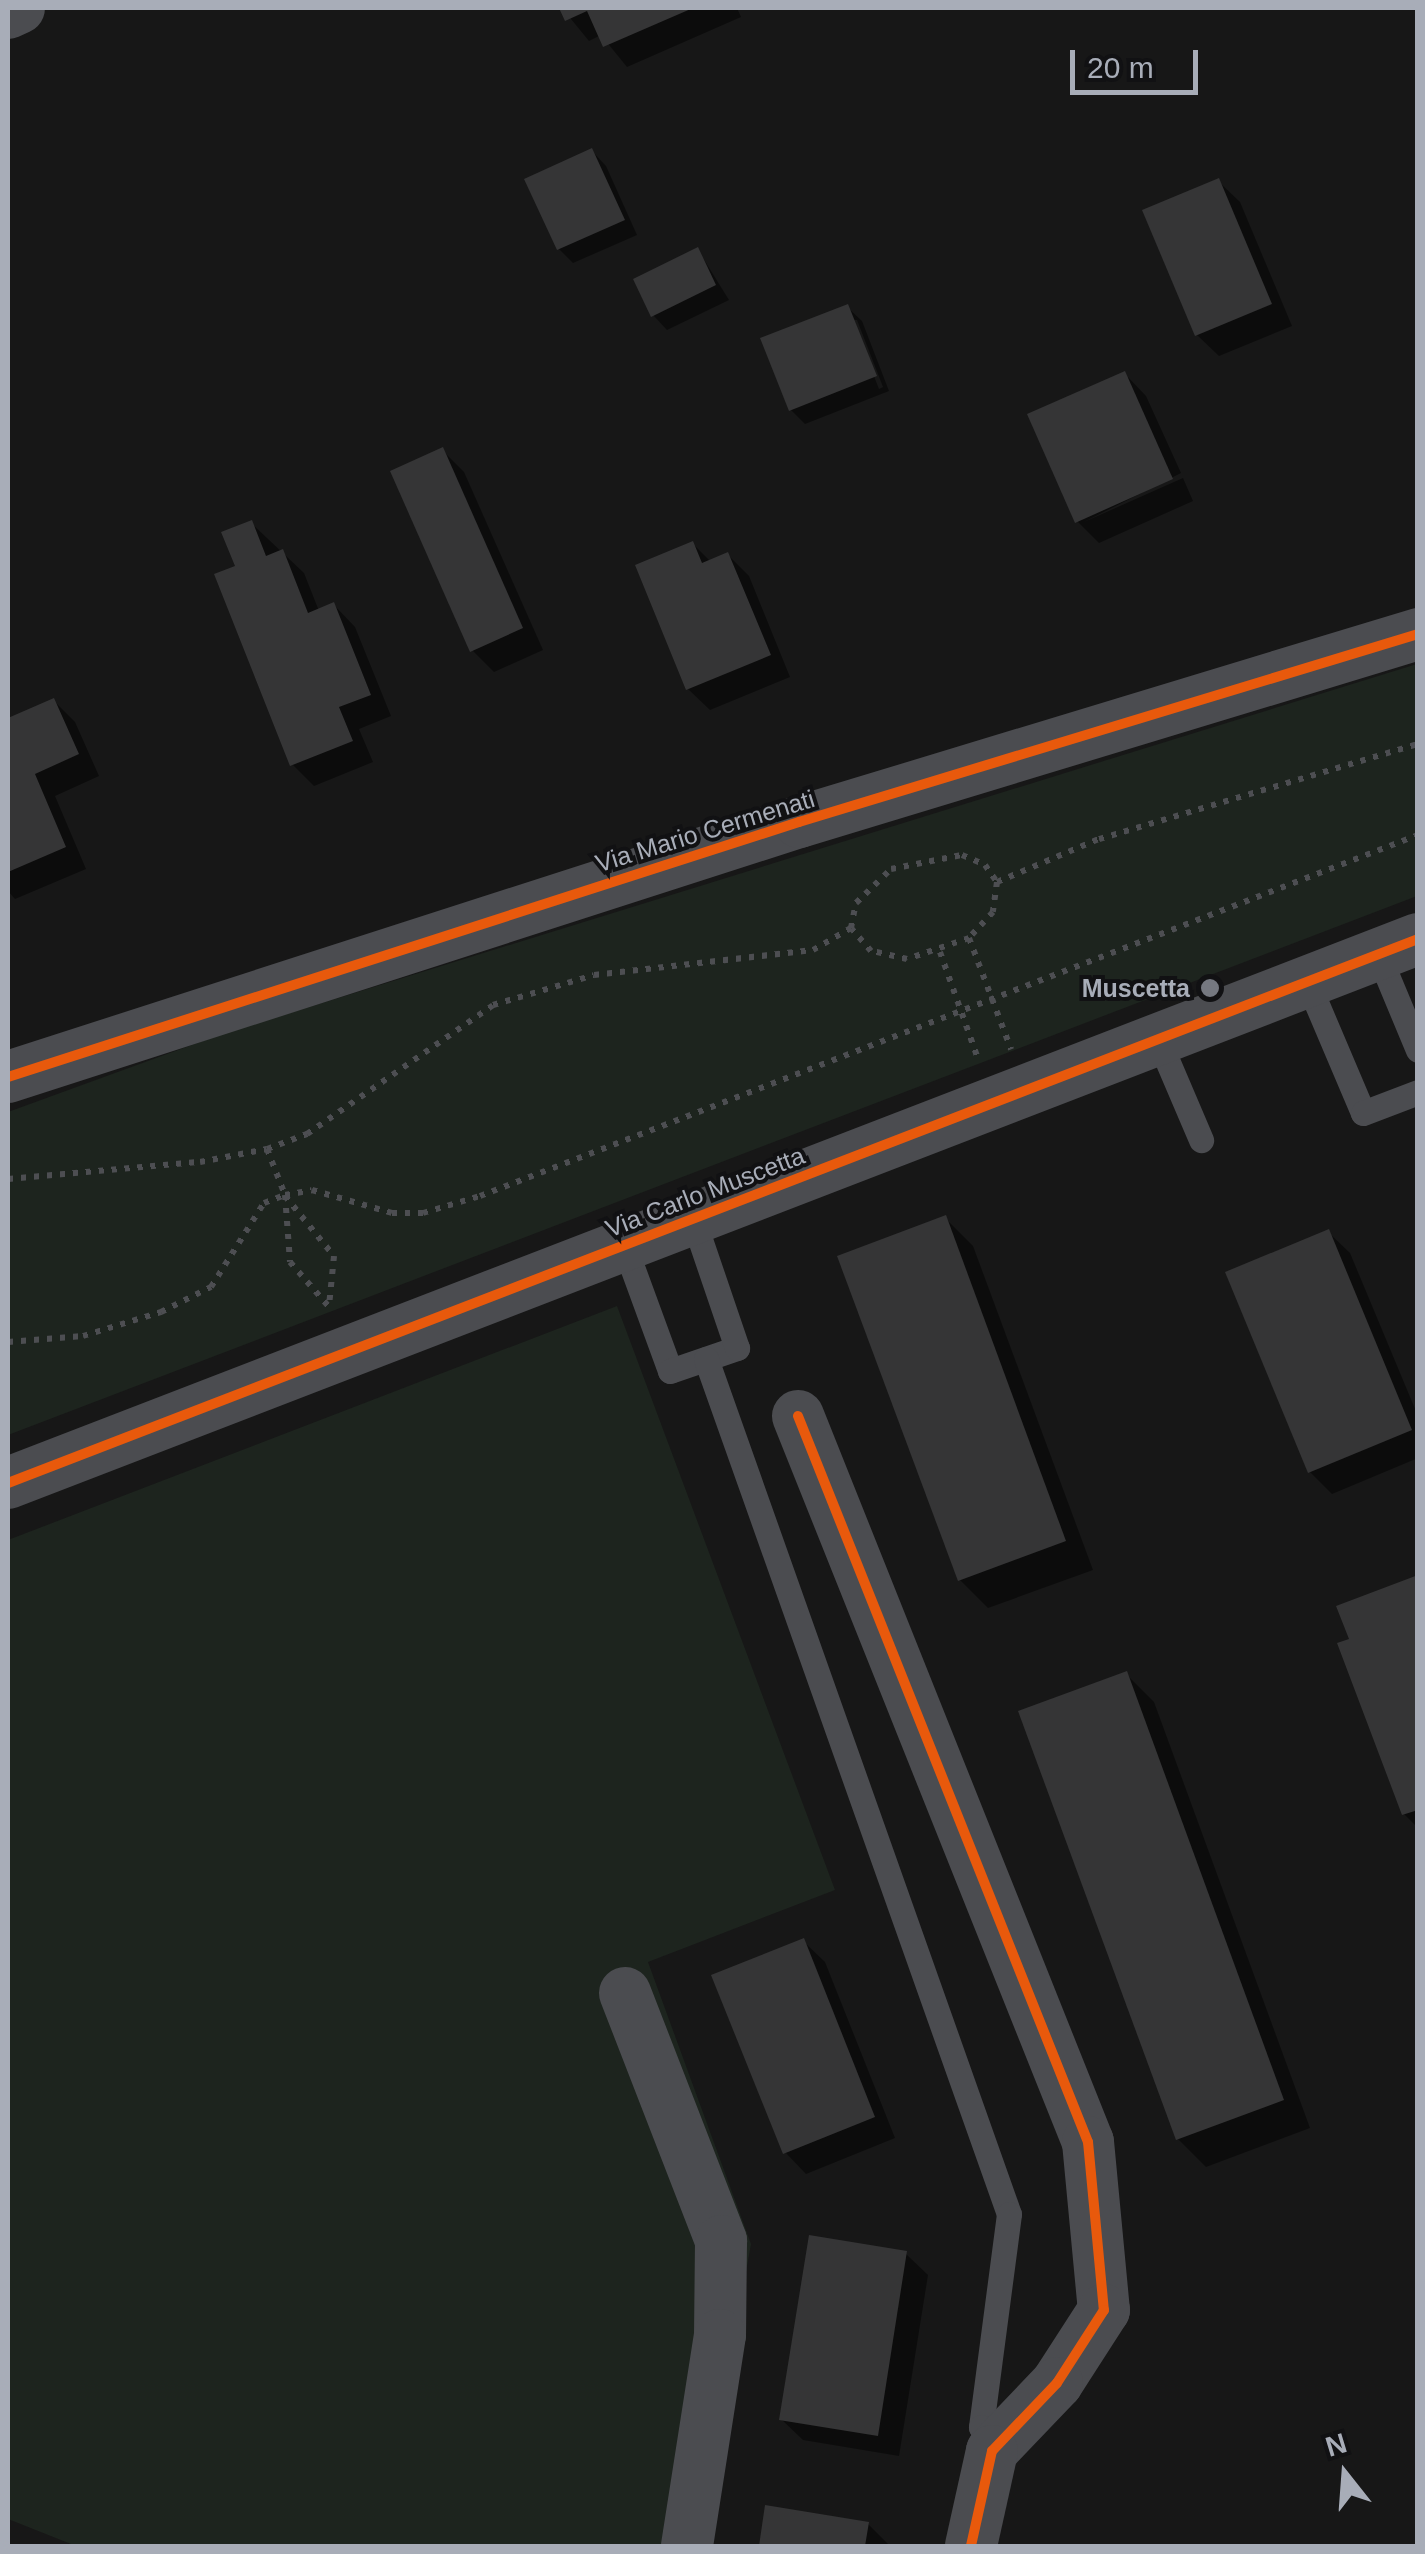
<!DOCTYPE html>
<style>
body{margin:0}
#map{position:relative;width:1425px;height:2554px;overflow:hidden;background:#171717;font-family:Arial,sans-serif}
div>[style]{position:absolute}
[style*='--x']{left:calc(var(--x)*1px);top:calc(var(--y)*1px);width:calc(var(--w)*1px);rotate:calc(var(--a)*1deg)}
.green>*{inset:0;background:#1d241e}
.shadow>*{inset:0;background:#0007}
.building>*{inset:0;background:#353536}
.path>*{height:6px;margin-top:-3px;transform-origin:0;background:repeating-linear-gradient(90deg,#4d4e52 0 5px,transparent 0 13px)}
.service>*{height:25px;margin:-12.5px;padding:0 12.5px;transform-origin:12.5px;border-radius:12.5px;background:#4b4c50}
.minor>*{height:52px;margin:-26px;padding:0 26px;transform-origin:26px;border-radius:26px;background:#4b4c50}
.cycleway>*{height:10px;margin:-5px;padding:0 5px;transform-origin:5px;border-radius:5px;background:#e8590c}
.dots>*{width:28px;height:28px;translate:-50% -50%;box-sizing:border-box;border:5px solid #111113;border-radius:50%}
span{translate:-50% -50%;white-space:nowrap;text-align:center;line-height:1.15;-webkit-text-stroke:8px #111113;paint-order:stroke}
.street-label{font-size:25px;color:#a8adb8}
.poi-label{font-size:25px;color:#a8adb8;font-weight:700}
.right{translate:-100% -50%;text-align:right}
.frame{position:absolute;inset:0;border:10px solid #a8adb8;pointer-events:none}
.north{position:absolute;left:1295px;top:2424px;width:100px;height:100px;-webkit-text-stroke:8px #111113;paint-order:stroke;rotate:343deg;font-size:28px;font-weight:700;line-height:40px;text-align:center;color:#a8adb8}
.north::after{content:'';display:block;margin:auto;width:35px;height:45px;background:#a8adb8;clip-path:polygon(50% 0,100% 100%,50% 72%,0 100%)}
.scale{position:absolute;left:1070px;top:50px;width:128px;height:45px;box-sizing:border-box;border:5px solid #a8adb8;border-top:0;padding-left:12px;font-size:30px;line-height:35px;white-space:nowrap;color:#a8adb8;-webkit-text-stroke:8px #111113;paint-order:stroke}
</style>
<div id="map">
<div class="green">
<i style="clip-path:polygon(1417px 664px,1417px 896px,8px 1435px,8px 1112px,222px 1034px)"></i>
<i style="clip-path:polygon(617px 1306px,835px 1890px,648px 1962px,751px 2244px,697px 2546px,76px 2546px,8px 2519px,8px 1540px)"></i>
</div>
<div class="shadow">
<i style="clip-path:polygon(562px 8px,737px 8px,741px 17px,627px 67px,601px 35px,589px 41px)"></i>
<i style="clip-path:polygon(592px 151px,606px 166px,637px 235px,573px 263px,559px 249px)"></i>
<i style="clip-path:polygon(1218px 181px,1240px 202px,1292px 326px,1219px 356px,1197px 335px)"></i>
<i style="clip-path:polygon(698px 250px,729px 300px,667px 330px,653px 315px)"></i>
<i style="clip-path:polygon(evenodd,847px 307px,862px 321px,889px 391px,805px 424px,791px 410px,847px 307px,852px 320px,857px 320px,883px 387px,879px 389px,852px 320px)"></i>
<i style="clip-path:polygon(1125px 374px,1146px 396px,1181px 473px,1084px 522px,1183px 478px,1193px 501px,1099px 543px,1077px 521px)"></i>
<i style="clip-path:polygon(442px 450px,464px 472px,543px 650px,494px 672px,472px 650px)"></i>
<i style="clip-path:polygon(251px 523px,304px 573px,319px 611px,334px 605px,355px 627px,391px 716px,359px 729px,373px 762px,314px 786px,292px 764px,238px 567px)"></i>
<i style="clip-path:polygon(693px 544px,711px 562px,728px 555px,749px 576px,790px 677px,710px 710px,688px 689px)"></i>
<i style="clip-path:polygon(54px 701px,75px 722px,99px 776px,55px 796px,86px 869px,15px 899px,8px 891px,8px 720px)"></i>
<i style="clip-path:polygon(945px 1218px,973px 1246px,1093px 1570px,988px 1608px,960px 1580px)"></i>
<i style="clip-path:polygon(1328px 1232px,1350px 1253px,1418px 1416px,1418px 1458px,1332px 1494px,1310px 1472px,1228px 1273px)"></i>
<i style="clip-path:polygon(1418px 1578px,1418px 1828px,1404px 1814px,1352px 1640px)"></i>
<i style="clip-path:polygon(1126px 1674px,1154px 1702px,1310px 2128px,1206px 2167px,1178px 2139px)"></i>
<i style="clip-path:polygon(803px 1941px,825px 1962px,895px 2138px,806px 2174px,785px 2152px)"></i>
<i style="clip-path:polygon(906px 2254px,928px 2275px,899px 2456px,803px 2440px,781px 2419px)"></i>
<i style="clip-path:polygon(767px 2508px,868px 2524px,890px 2546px,761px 2546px)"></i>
</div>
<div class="building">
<i style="clip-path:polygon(559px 8px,693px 8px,603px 47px,587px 11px,565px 21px)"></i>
<i style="clip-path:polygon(592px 148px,625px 220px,557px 250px,524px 179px)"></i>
<i style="clip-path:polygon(1219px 178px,1272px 304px,1195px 336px,1142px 210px)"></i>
<i style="clip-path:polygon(698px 247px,716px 285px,651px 317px,633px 279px)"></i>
<i style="clip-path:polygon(848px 304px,877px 376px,789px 411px,760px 338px)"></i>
<i style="clip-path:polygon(1125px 371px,1173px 479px,1075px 523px,1027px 414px)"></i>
<i style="clip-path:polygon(443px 447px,523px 628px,470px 652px,390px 471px)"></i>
<i style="clip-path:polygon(252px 520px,266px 556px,283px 549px,308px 613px,334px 602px,371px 695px,339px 707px,353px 741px,290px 766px,214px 574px,235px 566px,221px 532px)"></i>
<i style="clip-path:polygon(693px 541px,702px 563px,728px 552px,771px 655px,686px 690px,635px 565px)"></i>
<i style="clip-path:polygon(54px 698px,79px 754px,35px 774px,66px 847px,8px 872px,8px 718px)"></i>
<i style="clip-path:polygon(946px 1215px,1066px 1541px,958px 1581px,837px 1256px)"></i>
<i style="clip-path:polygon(1329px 1229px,1412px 1430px,1308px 1473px,1225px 1272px)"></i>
<i style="clip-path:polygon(1418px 1575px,1418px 1810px,1402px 1815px,1337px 1643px,1349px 1639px,1336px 1606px)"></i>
<i style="clip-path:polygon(1127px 1671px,1284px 2100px,1176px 2140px,1018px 1711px)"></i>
<i style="clip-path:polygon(804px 1938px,875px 2117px,783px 2154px,711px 1975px)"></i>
<i style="clip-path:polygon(809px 2235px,907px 2251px,878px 2436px,779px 2420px)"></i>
<i style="clip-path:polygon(765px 2505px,869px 2522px,865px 2546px,759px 2546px)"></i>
</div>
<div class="path">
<i style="--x:962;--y:855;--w:25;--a:23"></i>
<i style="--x:985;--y:865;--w:21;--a:55"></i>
<i style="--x:997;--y:882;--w:30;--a:98"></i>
<i style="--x:993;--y:912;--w:35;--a:133"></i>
<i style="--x:969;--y:938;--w:65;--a:161.3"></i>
<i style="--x:907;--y:959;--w:37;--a:-167"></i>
<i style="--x:871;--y:951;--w:30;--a:-131"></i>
<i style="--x:851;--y:928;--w:25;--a:-79"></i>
<i style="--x:856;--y:903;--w:49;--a:-44.2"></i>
<i style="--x:891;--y:869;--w:72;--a:-11.2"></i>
<i style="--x:997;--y:882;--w:111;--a:-22.9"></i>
<i style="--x:1099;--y:839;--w:333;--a:-16.6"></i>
<i style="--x:969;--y:938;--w:119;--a:69.3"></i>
<i style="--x:940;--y:952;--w:114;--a:70.4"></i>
<i style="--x:267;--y:1149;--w:49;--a:68.6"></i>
<i style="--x:285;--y:1195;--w:67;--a:85.7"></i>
<i style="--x:290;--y:1262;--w:61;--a:49"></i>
<i style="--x:8;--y:1179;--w:193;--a:-5.1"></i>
<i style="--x:200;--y:1162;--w:68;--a:-11"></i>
<i style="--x:267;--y:1149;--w:43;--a:-20.6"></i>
<i style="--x:307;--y:1134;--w:226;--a:-34.7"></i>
<i style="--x:493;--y:1005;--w:105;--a:-16.5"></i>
<i style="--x:594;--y:975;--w:220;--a:-6.5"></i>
<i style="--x:813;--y:950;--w:44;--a:-30.1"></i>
<i style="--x:285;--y:1196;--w:77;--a:50.8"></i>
<i style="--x:334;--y:1256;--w:50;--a:95.7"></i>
<i style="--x:8;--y:1342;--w:75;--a:-4.6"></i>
<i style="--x:83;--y:1336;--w:82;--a:-17.1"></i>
<i style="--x:161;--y:1312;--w:56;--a:-26.6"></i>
<i style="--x:211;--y:1287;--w:99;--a:-57.8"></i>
<i style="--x:264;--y:1203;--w:22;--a:-21"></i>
<i style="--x:285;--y:1195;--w:27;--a:-10"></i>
<i style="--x:312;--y:1190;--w:83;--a:16"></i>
<i style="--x:392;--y:1213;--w:31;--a:0"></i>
<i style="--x:423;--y:1213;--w:59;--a:-16.6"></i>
<i style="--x:480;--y:1196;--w:1005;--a:-21.05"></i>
</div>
<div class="service">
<i style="--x:1378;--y:954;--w:104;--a:67.4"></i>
<i style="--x:1307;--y:981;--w:143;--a:67"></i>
<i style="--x:1363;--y:1113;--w:59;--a:-20.9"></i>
<i style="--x:1158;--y:1039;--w:110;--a:66.9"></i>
<i style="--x:624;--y:1245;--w:134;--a:69.9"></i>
<i style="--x:670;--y:1371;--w:71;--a:-18.9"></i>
<i style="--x:737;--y:1348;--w:136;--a:-108.8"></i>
<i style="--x:706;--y:1359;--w:907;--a:70.49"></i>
<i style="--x:1009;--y:2214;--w:215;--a:97.5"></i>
<i style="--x:981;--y:2427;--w:26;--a:65"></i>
</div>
<div class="minor">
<i style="--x:8;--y:13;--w:12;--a:-24"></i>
<i style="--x:8;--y:1077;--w:831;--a:-17.87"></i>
<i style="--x:799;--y:822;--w:647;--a:-16.89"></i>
<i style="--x:798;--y:1416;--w:782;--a:68.23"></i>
<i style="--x:1088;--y:2142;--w:169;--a:84.6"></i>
<i style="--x:1104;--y:2310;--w:87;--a:122.8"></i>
<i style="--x:1057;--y:2383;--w:94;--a:133.7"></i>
<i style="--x:992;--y:2451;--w:97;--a:102.5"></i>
<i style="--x:8;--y:1483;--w:1511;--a:-21.1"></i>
<i style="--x:625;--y:1993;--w:266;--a:68.8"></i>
<i style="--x:721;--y:2241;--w:94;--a:90.6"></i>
<i style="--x:720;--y:2335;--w:214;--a:98.9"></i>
</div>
<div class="cycleway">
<i style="--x:8;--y:1077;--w:831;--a:-17.87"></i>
<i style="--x:799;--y:822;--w:647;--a:-16.89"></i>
<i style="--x:798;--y:1416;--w:782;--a:68.23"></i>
<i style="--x:1088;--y:2142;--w:169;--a:84.6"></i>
<i style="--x:1104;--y:2310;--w:87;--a:122.8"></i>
<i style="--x:1057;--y:2383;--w:94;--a:133.7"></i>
<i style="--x:992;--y:2451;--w:97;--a:102.5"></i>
<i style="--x:8;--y:1483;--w:1511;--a:-21.1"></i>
</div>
<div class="dots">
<i style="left:1210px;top:988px;background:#757880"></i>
</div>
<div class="street-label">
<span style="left:705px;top:831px;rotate:-17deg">Via Mario Cermenati</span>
<span style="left:705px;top:1192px;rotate:-21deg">Via Carlo Muscetta</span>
</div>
<div class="poi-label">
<span class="right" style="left:1190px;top:988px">Muscetta</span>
</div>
<div class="frame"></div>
<div class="north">N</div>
<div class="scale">20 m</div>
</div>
